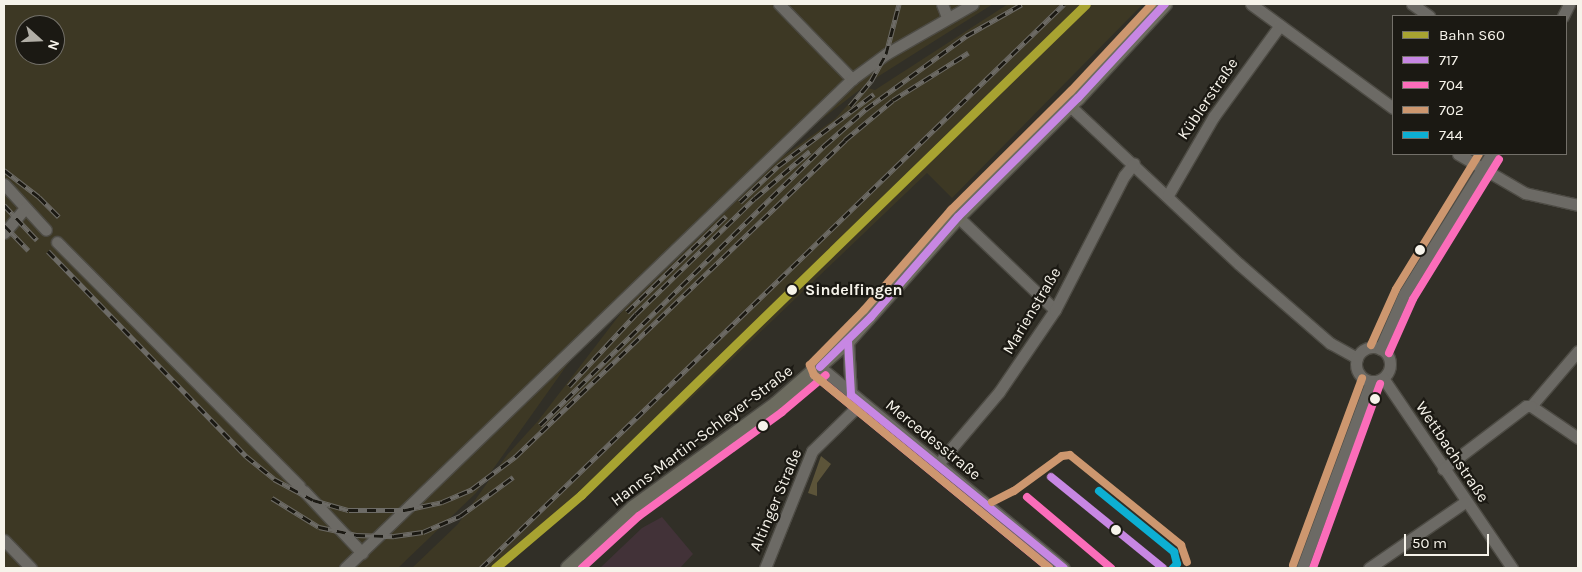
<!DOCTYPE html>
<meta charset="utf-8">
<style>
body{margin:0}
#map{position:relative;width:1582px;height:572px;overflow:hidden;background:#312f27;font-family:Karla,sans-serif}
div>[style]{position:absolute}
[style*='--x']{left:calc(var(--x)*1px);top:calc(var(--y)*1px);width:calc(var(--w)*1px);rotate:calc(var(--a)*1deg)}
.commercial>*{inset:0;background:#423238}
.built>*{inset:0;background:#3d3824}
.green>*{inset:0;background:#5c5439}
.roads{filter:drop-shadow(1px 0 #4d4b44) drop-shadow(-1px 0 #4d4b44) drop-shadow(0 1px #4d4b44) drop-shadow(0 -1px #4d4b44)}
.minor>*{height:11px;margin:-5.5px;padding:0 5.5px;transform-origin:5.5px;border-radius:5.5px;background:#6c6a65}
.minor>.ring{margin:-5.5px;padding:0;box-sizing:content-box;background:none;border:11px solid #6c6a65;border-radius:50%}
.major>*{height:14px;margin:-7px;padding:0 7px;transform-origin:7px;border-radius:7px;background:#6c6b5f}
.rail>*{height:5px;margin-top:-2.5px;transform-origin:0;background:repeating-linear-gradient(90deg,#1b1913 0 9px,#6d6b66 0 18px);box-sizing:border-box;border-block:1px solid #6d6b66}
.bus-1>*{height:8px;margin:-4px;padding:0 4px;transform-origin:4px;border-radius:4px;background:#c787e3}
.bus-2>*{height:8px;margin:-4px;padding:0 4px;transform-origin:4px;border-radius:4px;background:#fb6dba}
.bus-3>*{height:8px;margin:-4px;padding:0 4px;transform-origin:4px;border-radius:4px;background:#cd976f}
.bus-4>*{height:8px;margin:-4px;padding:0 4px;transform-origin:4px;border-radius:4px;background:#0dafd3}
.rail-1>*{height:9px;margin:-4.5px;padding:0 4.5px;transform-origin:4.5px;border-radius:4.5px;background:#a8a331}
.dots>*{width:14px;height:14px;translate:-50% -50%;box-sizing:border-box;border:2px solid #1b1913;border-radius:50%}
span{translate:-50% -50%;white-space:nowrap;text-align:center;line-height:1.15;-webkit-text-stroke:4.5px #1b1913;paint-order:stroke}
.street-label{font-size:16px;color:#f6f3ea}
.stop-label{font-size:16px;color:#f6f3ea;font-weight:700}
.left{translate:0 -50%;text-align:left}
.frame{position:absolute;inset:0;border:5px solid #f6f3ea;pointer-events:none}
.legend{position:absolute;left:1392px;top:15px;width:175px;height:140px;box-sizing:border-box;background:#1b1913;border:1px solid #737069;margin:0;padding:6px 9px;list-style:none;font-size:15px;color:#f6f3ea}
.legend li{display:flex;align-items:center;gap:10px;height:25px}
.legend b{width:25px;border:1px solid #737069}
.north{position:absolute;left:15px;top:15px;width:50px;height:50px;box-sizing:border-box;background:#1b1913;border:1px solid #737069;border-radius:50%;rotate:110deg;font-size:14px;font-weight:700;line-height:20px;text-align:center;color:#f6f3ea}
.north::after{content:'';display:block;margin:auto;width:18px;height:22px;background:#b1aea6;clip-path:polygon(50% 0,100% 100%,50% 72%,0 100%)}
.scale{position:absolute;left:1404px;top:534px;width:85px;height:22px;box-sizing:border-box;border:2px solid #f6f3ea;border-top:0;padding-left:6px;font-size:15px;line-height:18px;white-space:nowrap;color:#f6f3ea;-webkit-text-stroke:4px #1b1913;paint-order:stroke}
</style>
<div id="map">
<div class="commercial">
<i style="clip-path:polygon(662px 517px,693px 554px,680px 568px,600px 568px,642px 528px)"></i>
</div>
<div class="built">
<i style="clip-path:polygon(evenodd,4px 4px,993px 4px,871px 81px,770px 159px,587px 337px,476px 493px,398px 568px,4px 568px,4px 4px,25px 25px,55px 25px,55px 55px,25px 55px,25px 25px)"></i>
<i style="clip-path:polygon(1008px 4px,1143px 4px,952px 198px,927px 173px,685px 404px,504px 568px,412px 568px,458px 524px,507px 455px,538px 421px,624px 309px,782px 157px,835px 119px,864px 87px,875px 90px)"></i>
</div>
<div class="green">
<i style="clip-path:polygon(821px 456px,831px 464px,817px 483px,817px 496px,808px 493px)"></i>
</div>
<div class="roads">
<div class="minor">
<i style="--x:779;--y:4;--w:105;--a:45.8"></i>
<i style="--x:942;--y:4;--w:14;--a:69"></i>
<i style="--x:1251;--y:4;--w:176;--a:36.2"></i>
<i style="--x:1412;--y:4;--w:21;--a:35"></i>
<i style="--x:1563;--y:16;--w:13;--a:-63"></i>
<i style="--x:1070;--y:106;--w:231;--a:43.1"></i>
<i style="--x:1239;--y:264;--w:121;--a:41"></i>
<i style="--x:1330;--y:343;--w:31;--a:29"></i>
<i style="--x:1458;--y:154;--w:78;--a:30.2"></i>
<i style="--x:1525;--y:193;--w:54;--a:12.8"></i>
<i style="--x:4;--y:184;--w:62;--a:47.6"></i>
<i style="--x:1168;--y:195;--w:91;--a:-59.8"></i>
<i style="--x:1214;--y:116;--w:112;--a:-54"></i>
<i style="--x:958;--y:217;--w:134;--a:43.8"></i>
<i style="--x:4;--y:233;--w:33;--a:-50"></i>
<i style="--x:57;--y:242;--w:344;--a:45.2"></i>
<i style="--x:848;--y:341;--w:54;--a:86.8"></i>
<i class="ring" style="left:1356px;top:347px;width:23px;height:23px"></i>
<i style="--x:1380;--y:349;--w:60;--a:-66.4"></i>
<i style="--x:1404;--y:294;--w:165;--a:-58.1"></i>
<i style="--x:820;--y:367;--w:316;--a:39.5"></i>
<i style="--x:1383;--y:378;--w:230;--a:55.8"></i>
<i style="--x:1531;--y:406;--w:72;--a:-49.5"></i>
<i style="--x:1531;--y:406;--w:57;--a:34.2"></i>
<i style="--x:938;--y:464;--w:94;--a:-49.7"></i>
<i style="--x:999;--y:392;--w:99;--a:-55.7"></i>
<i style="--x:1055;--y:310;--w:151;--a:-62.8"></i>
<i style="--x:1124;--y:176;--w:16;--a:-52"></i>
<i style="--x:1443;--y:469;--w:104;--a:-37.2"></i>
<i style="--x:1526;--y:406;--w:5;--a:0"></i>
<i style="--x:304;--y:491;--w:85;--a:46.9"></i>
<i style="--x:4;--y:540;--w:39;--a:46"></i>
<i style="--x:345;--y:568;--w:704;--a:-43.96"></i>
<i style="--x:852;--y:79;--w:42;--a:-36.3"></i>
<i style="--x:886;--y:54;--w:100;--a:-29.9"></i>
<i style="--x:765;--y:568;--w:126;--a:-68.1"></i>
<i style="--x:812;--y:451;--w:69;--a:-44.4"></i>
<i style="--x:1302;--y:568;--w:199;--a:-69.7"></i>
<i style="--x:1369;--y:568;--w:116;--a:-34.5"></i>
</div>
<div class="major">
<i style="--x:568;--y:568;--w:88;--a:-42.7"></i>
<i style="--x:633;--y:508;--w:177;--a:-36"></i>
<i style="--x:776;--y:404;--w:96;--a:-41.2"></i>
<i style="--x:848;--y:341;--w:166;--a:-48.4"></i>
<i style="--x:958;--y:217;--w:169;--a:-44.8"></i>
<i style="--x:1078;--y:98;--w:128;--a:-47.2"></i>
</div>
</div>
<div class="rail">
<i style="--x:850;--y:106;--w:33;--a:-50"></i>
<i style="--x:871;--y:81;--w:31;--a:-61"></i>
<i style="--x:886;--y:54;--w:52;--a:-75.4"></i>
<i style="--x:4;--y:170;--w:44;--a:37.6"></i>
<i style="--x:39;--y:197;--w:28;--a:45"></i>
<i style="--x:740;--y:202;--w:52;--a:-43.5"></i>
<i style="--x:778;--y:166;--w:120;--a:-36.9"></i>
<i style="--x:4;--y:205;--w:48;--a:46.7"></i>
<i style="--x:4;--y:225;--w:35;--a:46"></i>
<i style="--x:48;--y:251;--w:285;--a:46"></i>
<i style="--x:246;--y:456;--w:36;--a:39"></i>
<i style="--x:274;--y:479;--w:44;--a:28.3"></i>
<i style="--x:313;--y:500;--w:37;--a:16"></i>
<i style="--x:349;--y:510;--w:56;--a:0"></i>
<i style="--x:405;--y:510;--w:38;--a:-12"></i>
<i style="--x:442;--y:502;--w:33;--a:-23"></i>
<i style="--x:472;--y:489;--w:54;--a:-36.7"></i>
<i style="--x:515;--y:457;--w:458;--a:-43.8"></i>
<i style="--x:845;--y:140;--w:62;--a:-39.8"></i>
<i style="--x:893;--y:100;--w:89;--a:-32.1"></i>
<i style="--x:627;--y:312;--w:138;--a:-44.1"></i>
<i style="--x:569;--y:386;--w:98;--a:-47.1"></i>
<i style="--x:636;--y:314;--w:166;--a:-44.3"></i>
<i style="--x:755;--y:198;--w:72;--a:-40.5"></i>
<i style="--x:540;--y:425;--w:400;--a:-44.5"></i>
<i style="--x:825;--y:145;--w:55;--a:-41.3"></i>
<i style="--x:866;--y:109;--w:124;--a:-36.1"></i>
<i style="--x:966;--y:36;--w:64;--a:-29.7"></i>
<i style="--x:272;--y:498;--w:55;--a:31.7"></i>
<i style="--x:319;--y:527;--w:38;--a:12"></i>
<i style="--x:356;--y:535;--w:38;--a:2"></i>
<i style="--x:394;--y:536;--w:29;--a:-8"></i>
<i style="--x:423;--y:532;--w:40;--a:-23.4"></i>
<i style="--x:460;--y:516;--w:66;--a:-36.3"></i>
<i style="--x:481;--y:568;--w:811;--a:-44.05"></i>
</div>
<div class="bus-1">
<i style="--x:848;--y:341;--w:54;--a:86.8"></i>
<i style="--x:851;--y:395;--w:274;--a:39.1"></i>
<i style="--x:820;--y:367;--w:71;--a:-44.4"></i>
<i style="--x:871;--y:317;--w:133;--a:-49"></i>
<i style="--x:958;--y:217;--w:169;--a:-44.8"></i>
<i style="--x:1078;--y:98;--w:128;--a:-47.2"></i>
<i style="--x:1051;--y:477;--w:144;--a:39.1"></i>
</div>
<div class="bus-2">
<i style="--x:1389;--y:353;--w:59;--a:-66"></i>
<i style="--x:1413;--y:299;--w:164;--a:-58.4"></i>
<i style="--x:814;--y:375;--w:304;--a:39.4"></i>
<i style="--x:1027;--y:497;--w:110;--a:40.2"></i>
<i style="--x:582;--y:568;--w:77;--a:-42.4"></i>
<i style="--x:639;--y:516;--w:177;--a:-36"></i>
<i style="--x:782;--y:412;--w:57;--a:-40.1"></i>
<i style="--x:1313;--y:568;--w:196;--a:-70"></i>
</div>
<div class="bus-3">
<i style="--x:1371;--y:345;--w:61;--a:-65.9"></i>
<i style="--x:1396;--y:289;--w:158;--a:-58.4"></i>
<i style="--x:992;--y:502;--w:25;--a:-27"></i>
<i style="--x:1014;--y:491;--w:59;--a:-36.1"></i>
<i style="--x:1062;--y:456;--w:8;--a:-7"></i>
<i style="--x:1070;--y:455;--w:143;--a:39"></i>
<i style="--x:1181;--y:545;--w:18;--a:71"></i>
<i style="--x:1293;--y:565;--w:199;--a:-69.7"></i>
<i style="--x:1049;--y:568;--w:304;--a:-140.6"></i>
<i style="--x:814;--y:375;--w:11;--a:-112"></i>
<i style="--x:810;--y:365;--w:77;--a:-45.5"></i>
<i style="--x:864;--y:310;--w:133;--a:-49"></i>
<i style="--x:951;--y:210;--w:169;--a:-44.8"></i>
<i style="--x:1071;--y:91;--w:119;--a:-47"></i>
</div>
<div class="bus-4">
<i style="--x:1099;--y:491;--w:97;--a:39.1"></i>
<i style="--x:1174;--y:552;--w:12;--a:76"></i>
<i style="--x:1177;--y:564;--w:6;--a:135"></i>
</div>
<div class="rail-1">
<i style="--x:495;--y:568;--w:113;--a:-40.3"></i>
<i style="--x:581;--y:495;--w:704;--a:-44.19"></i>
</div>
<div class="dots">
<i style="left:1420px;top:250px;background:#f6f3ea"></i>
<i style="left:792px;top:290px;background:#f6f3ea"></i>
<i style="left:1375px;top:399px;background:#f6f3ea"></i>
<i style="left:763px;top:426px;background:#f6f3ea"></i>
<i style="left:1116px;top:530px;background:#f6f3ea"></i>
</div>
<div class="street-label">
<span style="left:1208px;top:99px;rotate:-56deg">Küblerstraße</span>
<span style="left:1032px;top:311px;rotate:-59deg">Marienstraße</span>
<span style="left:702px;top:436px;rotate:-37deg">Hanns-Martin-Schleyer-Straße</span>
<span style="left:933px;top:440px;rotate:39deg">Mercedesstraße</span>
<span style="left:1452px;top:452px;rotate:56deg">Wettbachstraße</span>
<span style="left:776px;top:500px;rotate:-67deg">Altinger Straße</span>
</div>
<div class="stop-label">
<span class="left" style="left:805px;top:290px">Sindelfingen</span>
</div>
<div class="frame"></div>
<ul class="legend">
<li><b style="height:6px;background:#a8a331"></b>Bahn S60</li>
<li><b style="height:6px;background:#c787e3"></b>717</li>
<li><b style="height:6px;background:#fb6dba"></b>704</li>
<li><b style="height:6px;background:#cd976f"></b>702</li>
<li><b style="height:6px;background:#0dafd3"></b>744</li>
</ul>
<div class="north">N</div>
<div class="scale">50 m</div>
</div>
